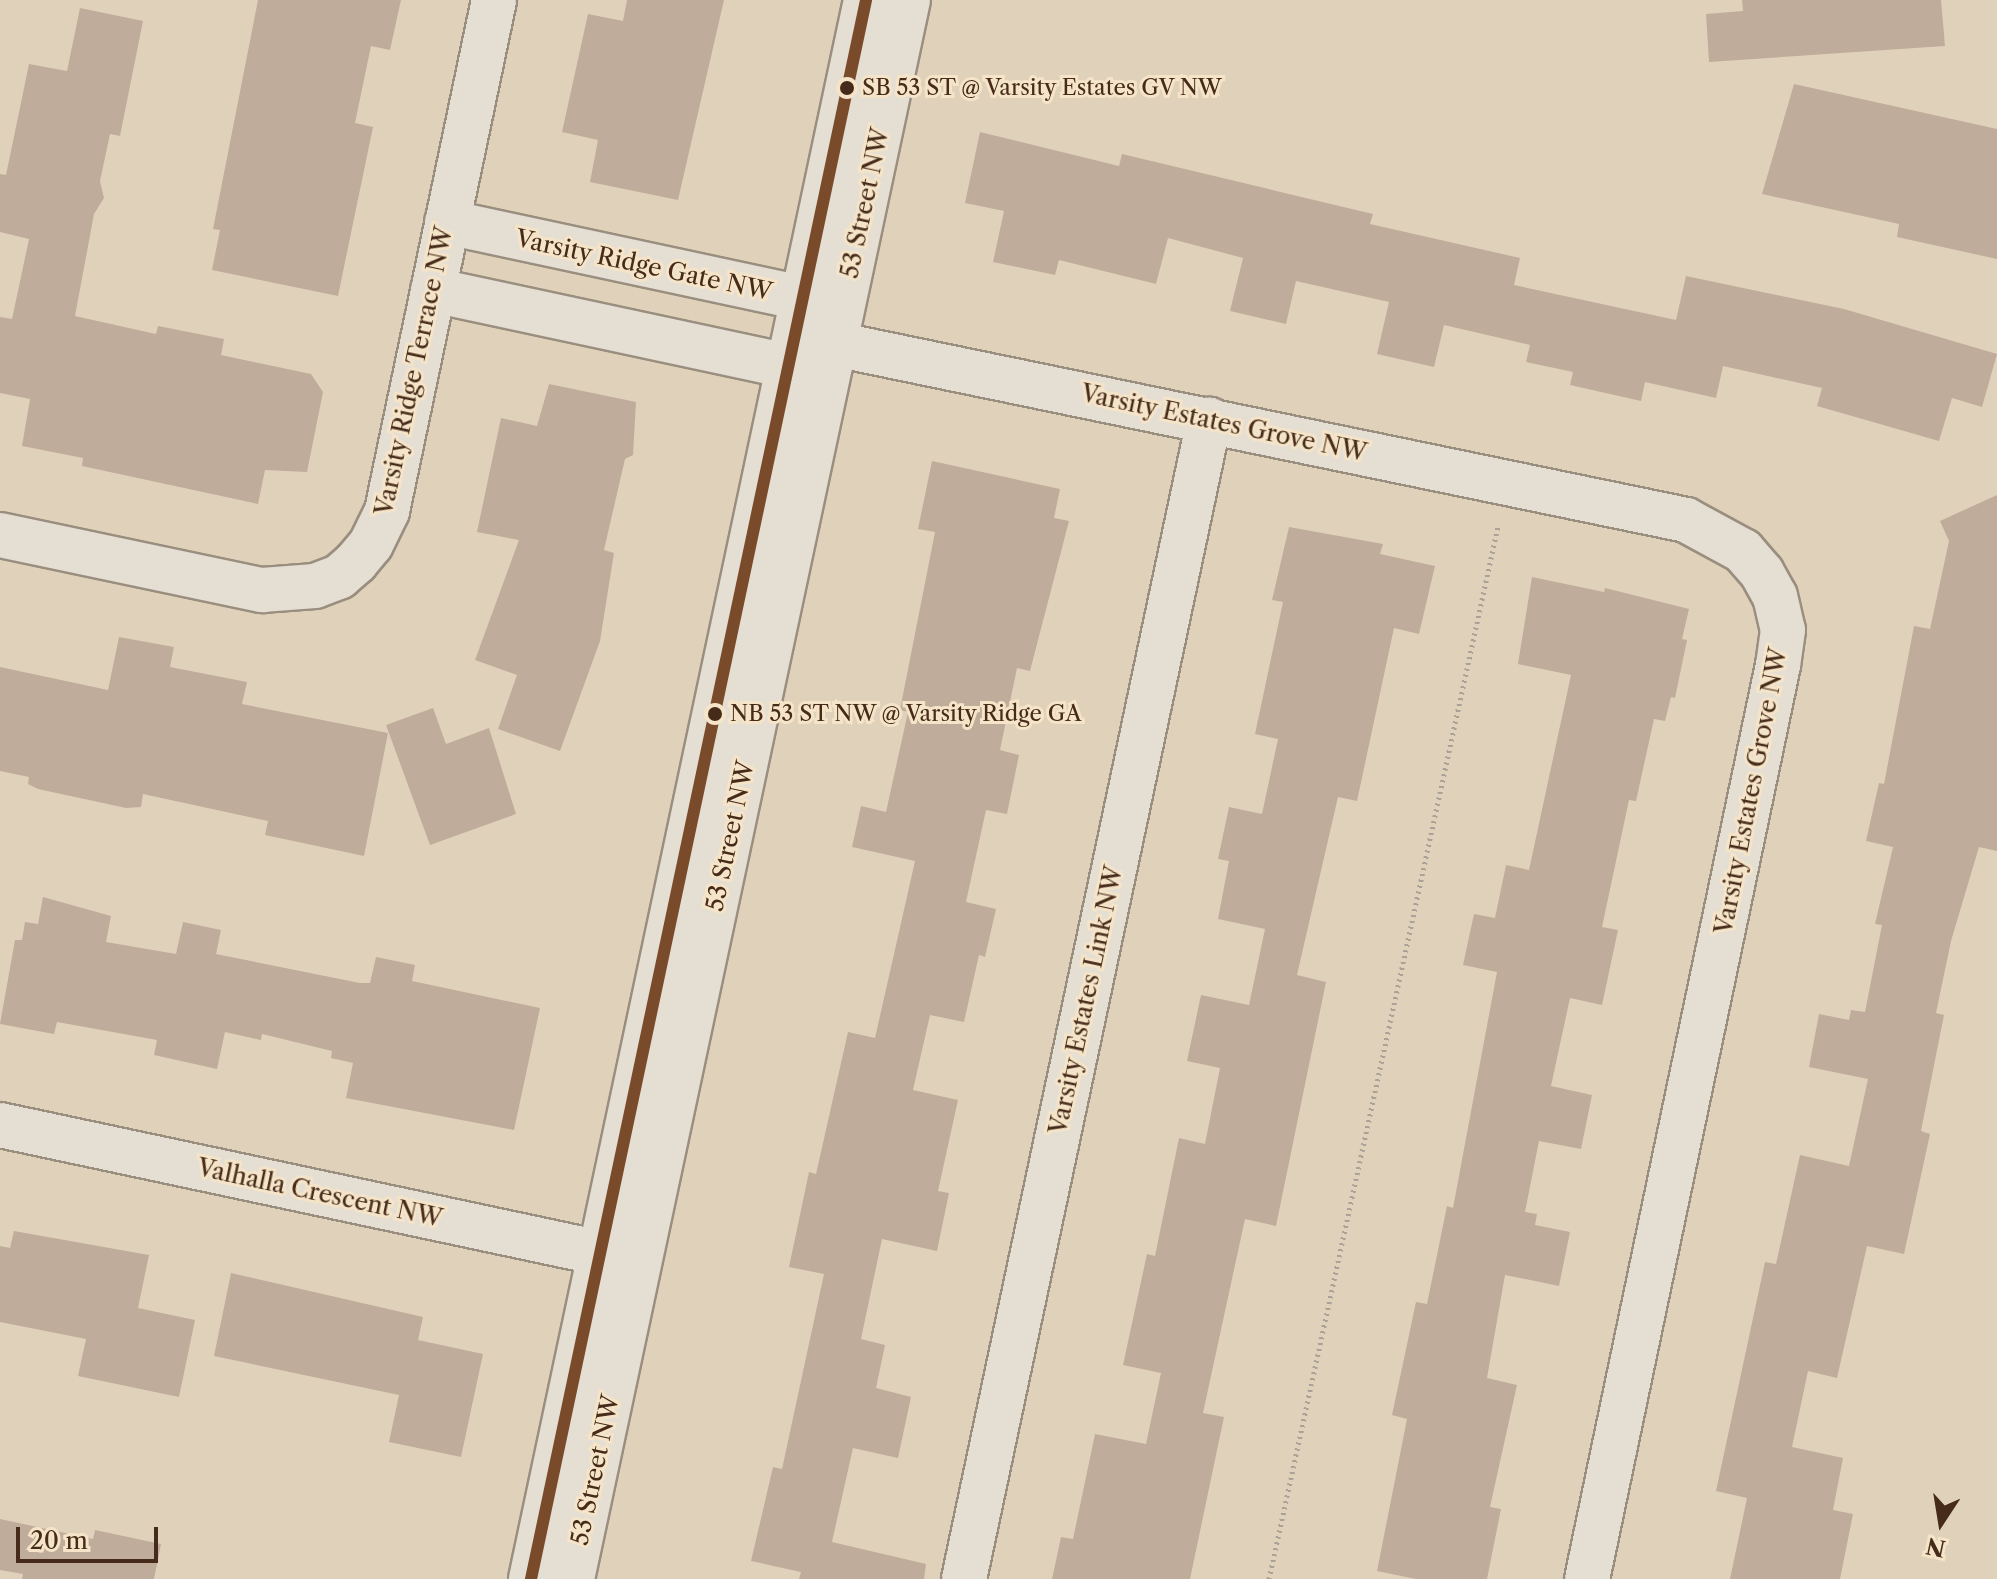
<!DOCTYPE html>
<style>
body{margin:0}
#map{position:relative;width:1997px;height:1579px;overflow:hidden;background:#e0d2ba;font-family:"Libre Caslon Text",serif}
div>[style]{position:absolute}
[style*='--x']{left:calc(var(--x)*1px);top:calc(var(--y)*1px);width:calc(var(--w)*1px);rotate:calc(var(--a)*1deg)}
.building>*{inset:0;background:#c0ac9a}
.path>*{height:5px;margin-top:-2.5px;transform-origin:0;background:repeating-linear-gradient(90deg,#aaa297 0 2px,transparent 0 6px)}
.roads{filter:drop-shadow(2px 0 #9a8e7f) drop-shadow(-2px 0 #9a8e7f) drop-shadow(0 2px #9a8e7f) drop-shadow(0 -2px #9a8e7f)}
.minor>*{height:44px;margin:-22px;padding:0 22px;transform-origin:22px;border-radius:22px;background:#e5ded3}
.bus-1>*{height:12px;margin:-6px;padding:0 6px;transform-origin:6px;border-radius:6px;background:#7a4b2a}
.dots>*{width:22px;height:22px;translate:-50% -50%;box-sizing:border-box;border:4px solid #f5e4c8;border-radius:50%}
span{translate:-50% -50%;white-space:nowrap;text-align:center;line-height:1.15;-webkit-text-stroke:6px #f5e4c8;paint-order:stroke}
.bus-label{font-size:22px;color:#462b1a}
.left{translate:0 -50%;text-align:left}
.street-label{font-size:24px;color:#462b1a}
.north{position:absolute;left:1901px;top:1483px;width:80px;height:80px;-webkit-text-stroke:6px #f5e4c8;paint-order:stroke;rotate:192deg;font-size:22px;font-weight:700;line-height:32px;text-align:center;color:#462b1a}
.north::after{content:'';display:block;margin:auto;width:28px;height:36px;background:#462b1a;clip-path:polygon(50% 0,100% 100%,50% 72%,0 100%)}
.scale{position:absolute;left:16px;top:1527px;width:142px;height:36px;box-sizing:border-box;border:4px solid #462b1a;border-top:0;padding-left:10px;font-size:24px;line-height:28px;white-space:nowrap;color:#462b1a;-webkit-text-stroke:6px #f5e4c8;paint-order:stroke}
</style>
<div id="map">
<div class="building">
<i style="clip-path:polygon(258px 0,401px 0,390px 50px,371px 46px,355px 123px,373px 127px,338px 296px,212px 270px,220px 230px,213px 229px)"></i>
<i style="clip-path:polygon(627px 0,724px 0,678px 200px,590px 182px,598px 140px,562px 132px,588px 14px,623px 21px)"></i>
<i style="clip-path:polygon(1742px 0,1941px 0,1945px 46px,1709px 62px,1706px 14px,1743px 11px)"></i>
<i style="clip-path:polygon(80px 8px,143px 21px,120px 136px,110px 134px,100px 181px,104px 198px,94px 214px,75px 316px,156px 334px,158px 326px,224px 339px,221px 355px,311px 374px,323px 392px,307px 472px,265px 470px,258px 504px,82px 466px,83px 458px,22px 446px,30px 399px,0 393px,0 317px,12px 319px,29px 239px,0 232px,0 174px,6px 175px,29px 64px,67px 71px)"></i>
<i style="clip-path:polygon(1794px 84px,1997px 129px,1997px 259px,1897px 237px,1899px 224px,1762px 194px)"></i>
<i style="clip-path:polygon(980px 132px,1119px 166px,1122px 154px,1373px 214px,1370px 224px,1520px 258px,1514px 285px,1676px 320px,1686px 276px,1844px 309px,1997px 354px,1982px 407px,1952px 398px,1939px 441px,1817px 406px,1822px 388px,1723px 366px,1716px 398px,1645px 382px,1641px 401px,1570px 385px,1573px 372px,1526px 362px,1530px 345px,1444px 325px,1434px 367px,1377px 354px,1389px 302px,1296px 281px,1286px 324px,1230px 311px,1243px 258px,1168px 238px,1156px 284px,1059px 260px,1055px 275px,993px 262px,1004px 211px,965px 203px)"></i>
<i style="clip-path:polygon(549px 384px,636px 402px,633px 455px,625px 459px,604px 550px,614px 553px,600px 641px,560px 751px,498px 729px,517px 675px,475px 660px,519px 540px,477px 532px,501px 418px,537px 426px)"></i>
<i style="clip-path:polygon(932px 461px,1060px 489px,1054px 518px,1069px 521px,1030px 671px,1017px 668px,1000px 750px,1019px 755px,1007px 814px,986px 810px,966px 902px,996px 909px,985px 957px,979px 955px,964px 1022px,930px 1015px,913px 1090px,958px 1100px,938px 1191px,949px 1193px,937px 1251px,882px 1239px,861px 1339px,885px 1345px,876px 1388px,911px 1397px,898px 1458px,853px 1448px,832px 1542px,926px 1564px,924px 1579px,799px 1579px,801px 1572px,751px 1561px,773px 1467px,782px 1469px,824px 1274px,789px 1267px,809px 1172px,816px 1174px,848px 1032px,875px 1038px,915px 861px,852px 847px,861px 806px,886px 812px,908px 712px,900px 710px,935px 532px,918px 529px)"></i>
<i style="clip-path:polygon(1997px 495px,1997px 851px,1979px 847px,1951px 941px,1936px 1013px,1944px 1015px,1921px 1131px,1930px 1134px,1904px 1254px,1867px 1246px,1837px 1378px,1808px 1371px,1792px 1447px,1843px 1458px,1833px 1510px,1853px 1514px,1840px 1579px,1730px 1579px,1747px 1498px,1716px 1491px,1765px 1262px,1776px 1264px,1800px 1155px,1849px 1166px,1868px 1079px,1809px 1067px,1819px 1014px,1849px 1020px,1851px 1010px,1865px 1012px,1882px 925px,1875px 924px,1893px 847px,1866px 841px,1879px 783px,1884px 784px,1914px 626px,1930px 629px,1949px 541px,1940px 521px)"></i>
<i style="clip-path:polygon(1289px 527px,1383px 544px,1380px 554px,1435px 566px,1419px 634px,1394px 628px,1357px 801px,1338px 797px,1297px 975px,1326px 982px,1276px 1226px,1245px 1219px,1203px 1413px,1224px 1417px,1190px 1579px,1052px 1579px,1061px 1537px,1073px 1539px,1095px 1434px,1146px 1444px,1161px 1373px,1123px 1365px,1147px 1254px,1155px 1256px,1179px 1138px,1205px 1144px,1220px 1068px,1187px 1061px,1201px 995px,1249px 1005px,1265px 929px,1218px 919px,1229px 861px,1218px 859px,1229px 807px,1262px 814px,1278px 739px,1255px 734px,1283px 602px,1272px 600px)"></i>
<i style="clip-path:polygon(1532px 577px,1604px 592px,1605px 588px,1689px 609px,1682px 639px,1687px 640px,1675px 698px,1671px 697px,1665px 721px,1654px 719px,1636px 801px,1629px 800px,1602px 927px,1618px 930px,1602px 1005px,1570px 998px,1551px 1086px,1592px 1095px,1581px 1149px,1539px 1141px,1525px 1212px,1537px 1214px,1535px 1225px,1570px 1232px,1559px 1286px,1505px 1275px,1487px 1378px,1517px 1385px,1490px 1507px,1501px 1509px,1487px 1579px,1416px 1579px,1377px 1571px,1407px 1419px,1392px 1415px,1416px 1302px,1427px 1304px,1447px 1206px,1453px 1208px,1497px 972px,1463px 965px,1474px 914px,1495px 918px,1506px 865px,1529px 870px,1571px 675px,1518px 664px)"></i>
<i style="clip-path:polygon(119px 637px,174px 647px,170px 667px,247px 682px,242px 704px,388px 733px,364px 856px,265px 835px,268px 821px,143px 794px,141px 807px,126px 808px,38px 789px,28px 784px,29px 777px,0 771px,0 667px,108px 690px)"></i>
<i style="clip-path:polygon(433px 708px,446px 744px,489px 728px,516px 814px,430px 845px,386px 725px)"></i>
<i style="clip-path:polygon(43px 897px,111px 916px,106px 942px,176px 954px,183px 922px,221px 930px,216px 954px,360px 983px,370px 983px,376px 957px,415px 965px,412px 981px,540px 1008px,514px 1130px,346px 1098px,353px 1063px,331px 1058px,332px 1051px,262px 1034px,261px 1040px,225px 1032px,217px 1069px,154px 1055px,157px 1040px,57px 1022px,54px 1034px,0 1024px,15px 940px,22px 940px,25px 922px,38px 924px)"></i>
<i style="clip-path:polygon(14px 1231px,149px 1255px,138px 1308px,195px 1320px,179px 1397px,78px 1376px,86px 1339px,0 1322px,0 1246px,10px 1248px)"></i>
<i style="clip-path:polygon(231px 1273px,423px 1317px,418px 1340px,483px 1354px,461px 1457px,389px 1442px,399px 1395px,214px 1356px)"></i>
<i style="clip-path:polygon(0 1519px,93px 1539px,95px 1530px,161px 1544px,154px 1579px,22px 1579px,23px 1574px,0 1570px)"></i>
</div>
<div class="path">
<i style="--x:1269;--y:1579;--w:1078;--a:-77.73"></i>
</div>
<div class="roads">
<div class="minor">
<i style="--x:447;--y:222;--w:364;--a:12.1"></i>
<i style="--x:803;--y:298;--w:30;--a:56"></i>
<i style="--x:433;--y:290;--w:364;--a:12.1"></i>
<i style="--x:789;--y:366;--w:29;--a:-25"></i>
<i style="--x:835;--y:344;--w:869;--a:11.68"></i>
<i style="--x:1686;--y:520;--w:65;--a:28.5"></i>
<i style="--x:1743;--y:551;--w:29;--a:49"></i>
<i style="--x:1762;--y:573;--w:26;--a:61"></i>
<i style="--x:1775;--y:596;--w:35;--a:77"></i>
<i style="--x:1783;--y:630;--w:35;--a:98"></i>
<i style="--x:1778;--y:665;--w:934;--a:101.8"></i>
<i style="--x:0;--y:535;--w:268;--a:11.9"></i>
<i style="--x:262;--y:590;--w:53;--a:-4.3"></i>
<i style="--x:315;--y:586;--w:26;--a:-21"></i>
<i style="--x:339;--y:577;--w:23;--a:-41"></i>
<i style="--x:356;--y:562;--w:23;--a:-50"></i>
<i style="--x:371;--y:544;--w:37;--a:-64"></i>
<i style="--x:387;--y:511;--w:522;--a:-78.17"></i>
<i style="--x:0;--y:1125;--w:643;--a:12.03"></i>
<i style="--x:531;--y:1579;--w:1614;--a:-78.02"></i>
<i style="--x:572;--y:1579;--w:1614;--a:-77.99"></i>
<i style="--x:964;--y:1579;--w:1185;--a:-78.06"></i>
</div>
</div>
<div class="bus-1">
<i style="--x:531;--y:1579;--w:1614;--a:-78.02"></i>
</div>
<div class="dots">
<i style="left:847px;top:88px;background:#462b1a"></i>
<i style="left:715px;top:714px;background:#462b1a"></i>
</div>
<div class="bus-label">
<span class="left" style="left:862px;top:88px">SB 53 ST @ Varsity Estates GV NW</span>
<span class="left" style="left:730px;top:714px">NB 53 ST NW @ Varsity Ridge GA</span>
</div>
<div class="street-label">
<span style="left:865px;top:203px;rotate:-78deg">53 Street NW</span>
<span style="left:644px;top:265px;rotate:12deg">Varsity Ridge Gate NW</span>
<span style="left:414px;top:371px;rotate:-78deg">Varsity Ridge Terrace NW</span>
<span style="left:1224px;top:423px;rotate:12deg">Varsity Estates Grove NW</span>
<span style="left:1751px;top:791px;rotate:-79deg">Varsity Estates Grove NW</span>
<span style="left:730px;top:836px;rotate:-78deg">53 Street NW</span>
<span style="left:1086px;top:1000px;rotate:-78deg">Varsity Estates Link NW</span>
<span style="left:320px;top:1193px;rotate:12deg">Valhalla Crescent NW</span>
<span style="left:595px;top:1470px;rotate:-78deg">53 Street NW</span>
</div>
<div class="north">N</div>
<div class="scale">20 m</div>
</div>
